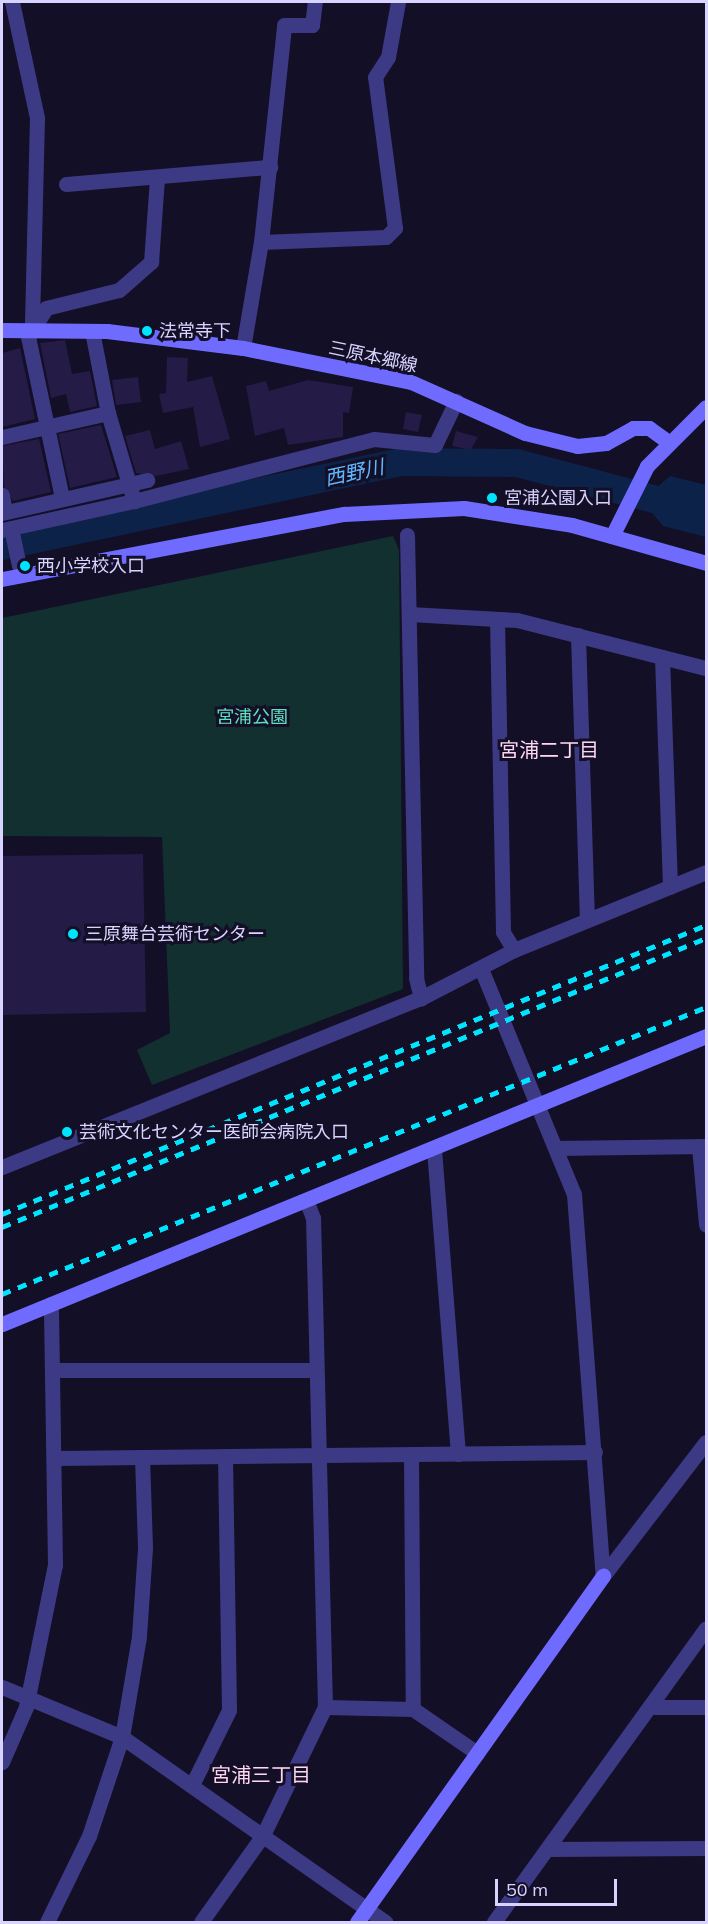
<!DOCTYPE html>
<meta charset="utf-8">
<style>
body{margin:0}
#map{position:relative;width:708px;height:1924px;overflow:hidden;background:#130f26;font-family:Mulish,"Noto Sans JP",sans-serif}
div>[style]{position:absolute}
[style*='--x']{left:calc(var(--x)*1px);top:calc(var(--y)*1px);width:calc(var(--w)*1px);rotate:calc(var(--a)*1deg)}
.green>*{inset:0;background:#12302f}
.water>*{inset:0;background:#0c2248}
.river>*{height:28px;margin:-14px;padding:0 14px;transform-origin:14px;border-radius:14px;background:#0c2248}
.building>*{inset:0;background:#241b47}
.street>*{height:15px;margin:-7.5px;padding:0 7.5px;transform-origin:7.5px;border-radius:7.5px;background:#3d3a85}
.secondary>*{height:15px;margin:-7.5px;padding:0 7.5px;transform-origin:7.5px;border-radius:7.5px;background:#6f6bff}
.rail>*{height:4.5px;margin-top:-2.25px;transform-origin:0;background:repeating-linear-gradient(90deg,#00e5ff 0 9px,transparent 0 17px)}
.dots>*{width:16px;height:16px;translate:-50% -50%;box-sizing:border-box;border:3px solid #130f26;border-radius:50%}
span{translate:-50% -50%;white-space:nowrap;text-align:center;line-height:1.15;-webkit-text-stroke:6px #130f26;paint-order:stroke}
.poi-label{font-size:18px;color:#d9d4ff}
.left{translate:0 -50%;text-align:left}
.street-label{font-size:18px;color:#d9d4ff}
.park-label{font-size:18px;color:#5fe0c0}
.water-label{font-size:20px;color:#62b6ff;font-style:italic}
.neighbourhood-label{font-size:20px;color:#ffd6f0}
.frame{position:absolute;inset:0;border:3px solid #d9d4ff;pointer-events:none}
.scale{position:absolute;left:495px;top:1879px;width:122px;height:27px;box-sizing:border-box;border:3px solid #d9d4ff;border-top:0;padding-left:8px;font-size:18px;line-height:21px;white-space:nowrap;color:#d9d4ff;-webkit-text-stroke:4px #130f26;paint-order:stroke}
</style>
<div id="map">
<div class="green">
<i style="clip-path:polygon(393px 536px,399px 550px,403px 989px,152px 1085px,137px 1050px,170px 1033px,162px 837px,2px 836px,2px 618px)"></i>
</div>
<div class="water">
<i style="clip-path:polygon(670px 476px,706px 485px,706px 537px,663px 526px,653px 514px,656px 488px)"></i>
</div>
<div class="river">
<i style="--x:2;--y:546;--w:407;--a:-11.9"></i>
<i style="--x:400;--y:462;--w:117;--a:0.5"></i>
<i style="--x:517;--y:463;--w:196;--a:14.8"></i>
</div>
<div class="building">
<i style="clip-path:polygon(65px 340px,72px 374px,90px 371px,97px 406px,70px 412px,66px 394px,51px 398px,40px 343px)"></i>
<i style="clip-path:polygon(20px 348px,35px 419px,2px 427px,2px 353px)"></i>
<i style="clip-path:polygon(167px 357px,188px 358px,187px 382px,212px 376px,230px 439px,200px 447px,193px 407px,163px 413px,159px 394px,166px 393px)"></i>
<i style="clip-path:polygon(138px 377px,141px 402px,116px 405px,112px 380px)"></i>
<i style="clip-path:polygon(308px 380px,353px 387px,349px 413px,343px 412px,343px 437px,288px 445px,284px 428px,255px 436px,246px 386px,266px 381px,269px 391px)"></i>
<i style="clip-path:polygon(406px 412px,422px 415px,418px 432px,403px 429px)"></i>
<i style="clip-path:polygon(101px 425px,117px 477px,70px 488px,58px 434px)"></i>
<i style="clip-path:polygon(150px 430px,155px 449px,181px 441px,189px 469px,156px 476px,136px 473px,125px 436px)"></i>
<i style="clip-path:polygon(456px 431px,478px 437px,471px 450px,452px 446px)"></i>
<i style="clip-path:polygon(39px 439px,51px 492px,13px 501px,4px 486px,2px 446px)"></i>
<i style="clip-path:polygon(143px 854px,146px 1012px,2px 1015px,2px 856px)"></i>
</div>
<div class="street">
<i style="--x:12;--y:2;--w:119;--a:77.8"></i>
<i style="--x:37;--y:118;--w:208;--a:91.4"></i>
<i style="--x:66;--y:184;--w:205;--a:-4.8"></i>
<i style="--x:261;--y:242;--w:125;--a:-2.3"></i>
<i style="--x:386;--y:237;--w:13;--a:-45"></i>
<i style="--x:395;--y:228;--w:152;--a:-97.5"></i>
<i style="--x:375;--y:77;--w:24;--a:-57"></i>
<i style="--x:388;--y:57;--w:56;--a:-79.7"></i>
<i style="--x:92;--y:331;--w:84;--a:79"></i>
<i style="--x:108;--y:413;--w:92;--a:73.5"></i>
<i style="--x:134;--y:501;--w:248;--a:-14.5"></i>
<i style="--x:374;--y:439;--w:61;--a:5.6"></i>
<i style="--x:435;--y:445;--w:49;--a:-64.5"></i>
<i style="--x:243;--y:348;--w:108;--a:-80.4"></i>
<i style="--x:261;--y:242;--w:218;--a:-83.9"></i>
<i style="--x:284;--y:25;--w:28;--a:0"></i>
<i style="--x:312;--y:25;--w:23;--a:-83"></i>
<i style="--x:2;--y:437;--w:109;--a:-12.8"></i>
<i style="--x:2;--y:495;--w:17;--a:80"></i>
<i style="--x:62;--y:498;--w:165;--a:-101.9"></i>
<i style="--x:28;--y:337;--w:34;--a:-58"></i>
<i style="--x:46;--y:308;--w:75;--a:-13.9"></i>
<i style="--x:119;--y:290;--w:43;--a:-41.2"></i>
<i style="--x:151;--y:262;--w:83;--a:-85.9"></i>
<i style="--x:2;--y:513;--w:149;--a:-12.8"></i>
<i style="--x:11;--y:528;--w:38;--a:78"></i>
<i style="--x:2;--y:530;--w:135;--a:-12.4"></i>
<i style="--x:407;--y:535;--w:443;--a:88.8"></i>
<i style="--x:416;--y:978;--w:21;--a:76"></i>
<i style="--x:409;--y:614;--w:108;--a:3.2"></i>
<i style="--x:517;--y:620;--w:195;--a:14.3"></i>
<i style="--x:497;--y:619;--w:313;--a:88.9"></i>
<i style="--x:503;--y:932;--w:21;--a:59"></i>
<i style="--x:578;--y:635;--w:284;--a:88.2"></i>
<i style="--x:662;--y:657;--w:230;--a:88"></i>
<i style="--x:482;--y:971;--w:241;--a:67.6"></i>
<i style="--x:574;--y:1194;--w:383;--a:85.7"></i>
<i style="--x:699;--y:1146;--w:79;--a:84.9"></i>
<i style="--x:556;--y:1148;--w:150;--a:-0.8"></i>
<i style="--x:434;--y:1149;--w:306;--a:85.5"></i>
<i style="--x:2;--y:1167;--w:452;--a:-22"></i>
<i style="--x:421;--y:998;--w:105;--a:-27.3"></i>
<i style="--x:514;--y:950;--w:207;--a:-22.1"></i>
<i style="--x:53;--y:1370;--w:263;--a:0"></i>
<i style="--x:411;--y:1454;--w:255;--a:89.6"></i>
<i style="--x:56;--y:1458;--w:539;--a:-0.64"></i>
<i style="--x:603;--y:1576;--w:169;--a:-52.5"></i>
<i style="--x:2;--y:1687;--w:130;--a:22.6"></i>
<i style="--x:122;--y:1737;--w:322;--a:35.1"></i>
<i style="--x:325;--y:1707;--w:88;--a:1.3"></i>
<i style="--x:413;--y:1709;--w:78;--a:34.5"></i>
<i style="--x:650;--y:1707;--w:56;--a:0"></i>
<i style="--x:2;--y:1762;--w:60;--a:-66.4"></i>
<i style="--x:26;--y:1707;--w:145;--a:-78.5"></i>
<i style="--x:55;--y:1565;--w:261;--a:-90.9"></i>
<i style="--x:193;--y:1783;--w:81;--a:-63.7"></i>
<i style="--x:229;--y:1710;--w:254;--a:-90.9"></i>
<i style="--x:547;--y:1849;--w:159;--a:-0.4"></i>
<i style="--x:47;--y:1922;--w:96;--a:-64"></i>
<i style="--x:89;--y:1836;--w:104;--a:-71.6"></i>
<i style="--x:122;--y:1737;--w:102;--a:-80.4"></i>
<i style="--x:139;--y:1636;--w:89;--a:-86.1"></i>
<i style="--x:145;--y:1547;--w:90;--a:-91.9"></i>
<i style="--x:201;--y:1922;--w:107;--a:-54.5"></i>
<i style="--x:263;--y:1835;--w:142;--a:-64.2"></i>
<i style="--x:325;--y:1707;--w:489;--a:-91.4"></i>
<i style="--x:313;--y:1218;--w:17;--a:-111"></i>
<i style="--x:494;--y:1922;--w:362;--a:-54.2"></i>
</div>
<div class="secondary">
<i style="--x:2;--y:330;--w:105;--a:0.5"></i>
<i style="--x:107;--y:331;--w:137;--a:7.1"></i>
<i style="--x:243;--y:348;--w:171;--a:11.4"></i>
<i style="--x:411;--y:382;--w:125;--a:24.1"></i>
<i style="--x:525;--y:433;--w:54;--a:14"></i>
<i style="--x:577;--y:446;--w:29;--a:-6"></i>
<i style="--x:606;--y:443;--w:31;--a:-29"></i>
<i style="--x:633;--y:428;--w:16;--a:0"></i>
<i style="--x:649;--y:428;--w:22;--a:36"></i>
<i style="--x:612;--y:536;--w:78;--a:-63.4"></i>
<i style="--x:647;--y:466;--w:83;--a:-45"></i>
<i style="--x:2;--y:579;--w:348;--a:-10.8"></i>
<i style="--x:344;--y:514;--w:120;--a:-2.9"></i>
<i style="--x:464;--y:508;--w:109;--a:8.9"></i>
<i style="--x:572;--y:525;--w:139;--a:15.8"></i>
<i style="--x:2;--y:1324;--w:761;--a:-22.25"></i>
<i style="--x:357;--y:1922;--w:425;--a:-54.6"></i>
</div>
<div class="rail">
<i style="--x:2;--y:1214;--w:761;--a:-22.32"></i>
<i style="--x:2;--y:1227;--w:761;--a:-22.32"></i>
<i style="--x:2;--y:1294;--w:760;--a:-22.18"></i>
</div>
<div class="dots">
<i style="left:147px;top:331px;background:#00e5ff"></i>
<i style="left:492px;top:498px;background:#00e5ff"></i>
<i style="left:25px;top:566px;background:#00e5ff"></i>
<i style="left:73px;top:934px;background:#00e5ff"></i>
<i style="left:67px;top:1132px;background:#00e5ff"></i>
</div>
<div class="poi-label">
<span class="left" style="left:159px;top:331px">法常寺下</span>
<span class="left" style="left:504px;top:498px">宮浦公園入口</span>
<span class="left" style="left:37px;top:566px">西小学校入口</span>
<span class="left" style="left:85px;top:934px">三原舞台芸術センター</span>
<span class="left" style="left:79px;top:1132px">芸術文化センター医師会病院入口</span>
</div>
<div class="street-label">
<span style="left:373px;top:357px;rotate:12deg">三原本郷線</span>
</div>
<div class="park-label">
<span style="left:252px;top:717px">宮浦公園</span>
</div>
<div class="water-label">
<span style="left:354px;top:472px;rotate:-12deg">西野川</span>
</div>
<div class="neighbourhood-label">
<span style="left:549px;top:749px">宮浦二丁目</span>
<span style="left:261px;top:1774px">宮浦三丁目</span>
</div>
<div class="frame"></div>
<div class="scale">50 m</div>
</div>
